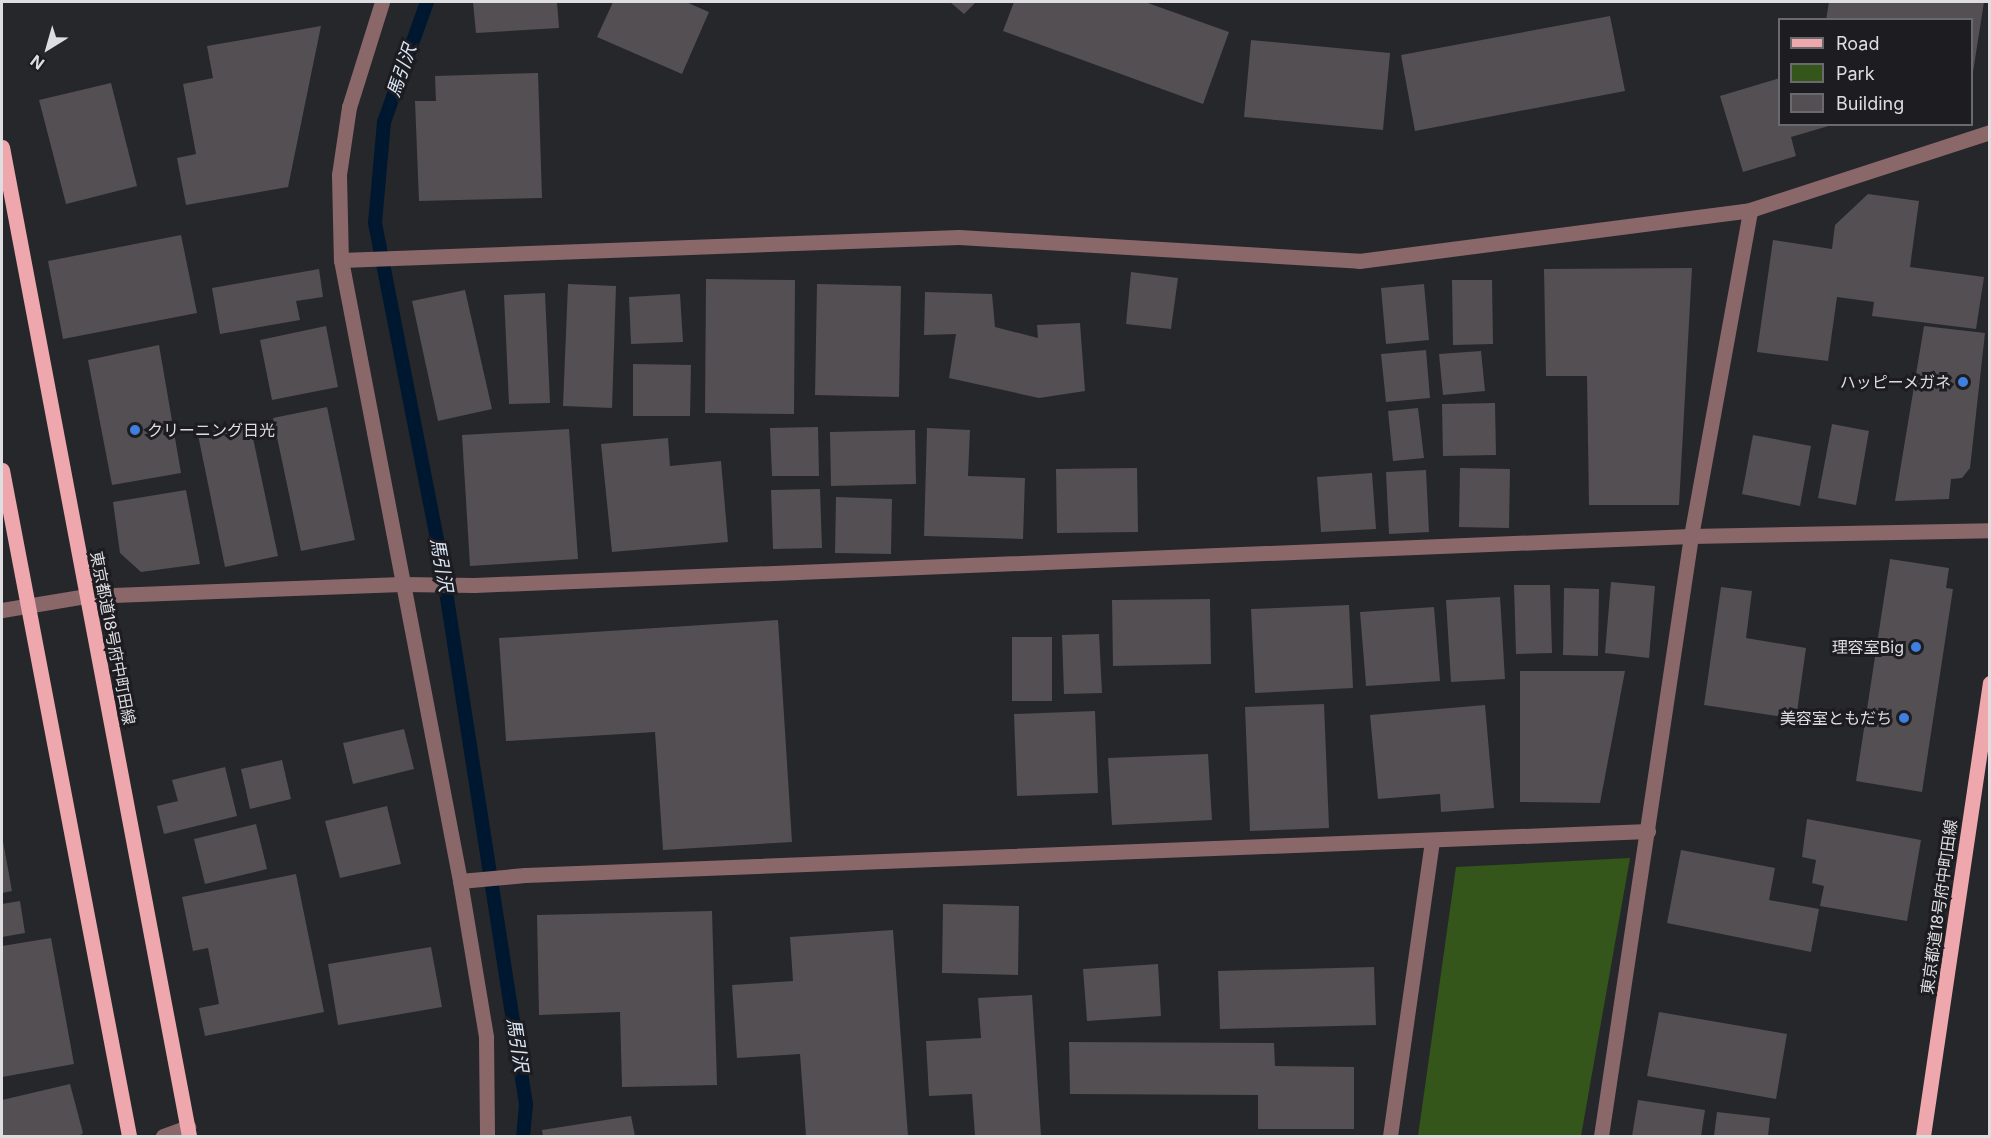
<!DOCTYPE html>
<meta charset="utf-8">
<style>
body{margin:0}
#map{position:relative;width:1991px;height:1138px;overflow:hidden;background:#26272b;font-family:Inter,"Noto Sans JP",sans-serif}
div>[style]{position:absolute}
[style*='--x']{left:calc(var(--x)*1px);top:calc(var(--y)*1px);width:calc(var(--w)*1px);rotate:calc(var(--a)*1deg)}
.green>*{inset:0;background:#34561b}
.stream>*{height:14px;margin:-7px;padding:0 7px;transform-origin:7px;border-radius:7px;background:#001730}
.building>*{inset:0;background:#534f53}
.minor>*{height:15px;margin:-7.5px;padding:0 7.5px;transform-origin:7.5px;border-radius:7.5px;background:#8a686a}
.major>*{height:15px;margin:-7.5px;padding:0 7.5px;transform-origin:7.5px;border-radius:7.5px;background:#eea8ad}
.dots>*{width:16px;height:16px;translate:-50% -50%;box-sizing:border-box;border:3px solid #1d1d21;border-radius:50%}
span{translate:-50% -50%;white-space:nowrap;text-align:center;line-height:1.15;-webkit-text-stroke:6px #1d1d21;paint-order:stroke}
.poi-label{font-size:16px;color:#dedee1}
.right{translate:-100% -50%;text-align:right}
.left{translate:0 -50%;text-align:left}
.street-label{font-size:16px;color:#dedee1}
.water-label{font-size:18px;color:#d8e6f5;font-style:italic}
.frame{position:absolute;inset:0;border:3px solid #dedee1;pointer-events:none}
.legend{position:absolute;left:1778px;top:18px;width:195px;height:108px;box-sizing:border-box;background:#1d1d21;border:2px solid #6a6a6e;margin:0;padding:8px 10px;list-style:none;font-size:18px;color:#dedee1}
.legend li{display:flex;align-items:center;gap:12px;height:30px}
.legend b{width:30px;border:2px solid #6a6a6e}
.north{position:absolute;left:18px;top:18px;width:60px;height:60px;-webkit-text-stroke:4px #1d1d21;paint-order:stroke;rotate:217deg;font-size:16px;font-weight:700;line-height:24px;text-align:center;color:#dedee1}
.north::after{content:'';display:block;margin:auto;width:21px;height:27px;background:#dedee1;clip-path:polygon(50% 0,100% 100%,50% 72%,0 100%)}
</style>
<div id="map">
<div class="green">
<i style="clip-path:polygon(1630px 858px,1581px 1136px,1418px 1136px,1456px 867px)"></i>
</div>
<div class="stream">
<i style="--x:427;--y:2;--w:127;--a:109.7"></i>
<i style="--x:384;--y:122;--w:101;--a:95.1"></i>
<i style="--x:375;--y:223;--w:349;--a:78.9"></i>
<i style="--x:442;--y:566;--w:545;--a:81.13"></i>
<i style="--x:526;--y:1104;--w:32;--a:95"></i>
</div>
<div class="building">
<i style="clip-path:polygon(473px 2px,557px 2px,559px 28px,476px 33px)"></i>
<i style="clip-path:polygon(613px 2px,686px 2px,709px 12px,682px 74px,597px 37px)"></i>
<i style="clip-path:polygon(950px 2px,976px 2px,964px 14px)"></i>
<i style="clip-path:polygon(1014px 2px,1145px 2px,1229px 32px,1203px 104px,1003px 31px)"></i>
<i style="clip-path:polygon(1829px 2px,1984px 2px,1973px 72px,1972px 20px,1826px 20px)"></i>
<i style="clip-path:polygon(1610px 16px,1625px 91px,1415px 131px,1401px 55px)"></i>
<i style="clip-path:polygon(321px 26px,288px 187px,186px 205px,177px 158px,196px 154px,183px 84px,213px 78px,207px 46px)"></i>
<i style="clip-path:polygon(1251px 40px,1390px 53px,1383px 130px,1244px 117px)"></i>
<i style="clip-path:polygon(538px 73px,542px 198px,419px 201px,415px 101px,436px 101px,435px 76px)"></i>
<i style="clip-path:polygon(1780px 78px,1780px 124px,1832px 125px,1791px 137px,1796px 156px,1743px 172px,1720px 96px)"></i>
<i style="clip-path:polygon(111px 83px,137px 186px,66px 204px,39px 100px)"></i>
<i style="clip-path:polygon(1868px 194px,1919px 201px,1910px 267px,1984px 277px,1976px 329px,1872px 316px,1874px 302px,1837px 297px,1828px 361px,1757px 352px,1773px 240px,1832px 249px,1835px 225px)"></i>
<i style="clip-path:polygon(181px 235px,197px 313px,63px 339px,48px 261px)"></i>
<i style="clip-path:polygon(1692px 268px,1679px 505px,1589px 505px,1587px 376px,1546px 376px,1544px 269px)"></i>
<i style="clip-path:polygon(319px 269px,323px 297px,296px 301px,300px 320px,220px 334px,212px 288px)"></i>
<i style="clip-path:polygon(1131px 272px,1178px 278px,1171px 329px,1126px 324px)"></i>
<i style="clip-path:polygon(706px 279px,795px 280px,794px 414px,705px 413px)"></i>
<i style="clip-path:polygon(1452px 280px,1492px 280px,1493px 344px,1453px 345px)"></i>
<i style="clip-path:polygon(568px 284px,616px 286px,612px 408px,563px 406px)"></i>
<i style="clip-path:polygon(817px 284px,901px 286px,899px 397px,815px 395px)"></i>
<i style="clip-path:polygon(1424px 284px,1429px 340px,1386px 344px,1381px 288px)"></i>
<i style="clip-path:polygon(465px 290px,492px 409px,438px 421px,412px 301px)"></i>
<i style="clip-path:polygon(925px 292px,992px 294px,995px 327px,1038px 338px,1037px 325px,1080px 323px,1085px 391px,1039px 398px,949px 378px,956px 334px,924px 335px)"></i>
<i style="clip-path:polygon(545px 293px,550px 403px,509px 404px,504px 295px)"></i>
<i style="clip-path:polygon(680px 294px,683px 342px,631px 344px,629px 297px)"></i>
<i style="clip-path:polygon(326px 326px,338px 387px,272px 400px,260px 340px)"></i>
<i style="clip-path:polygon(1924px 326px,1985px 333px,1970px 468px,1962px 478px,1951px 479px,1949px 499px,1895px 501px)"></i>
<i style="clip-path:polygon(159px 345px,181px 473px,112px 485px,88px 360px)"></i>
<i style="clip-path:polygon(1426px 350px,1430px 398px,1386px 402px,1381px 354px)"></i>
<i style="clip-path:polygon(1481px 351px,1485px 391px,1443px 395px,1439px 354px)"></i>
<i style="clip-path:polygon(633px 364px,691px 365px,690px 416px,633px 416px)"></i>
<i style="clip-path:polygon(1495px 403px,1496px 455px,1443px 456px,1442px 404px)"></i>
<i style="clip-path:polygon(327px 407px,355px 540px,301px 551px,273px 418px)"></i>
<i style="clip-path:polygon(1418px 408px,1424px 458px,1393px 461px,1388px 411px)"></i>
<i style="clip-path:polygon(250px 424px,278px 556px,225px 567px,198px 435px)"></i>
<i style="clip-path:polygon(1832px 424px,1869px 431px,1856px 505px,1818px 498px)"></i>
<i style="clip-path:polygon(818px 427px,819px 476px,772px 476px,770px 428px)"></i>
<i style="clip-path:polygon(927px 428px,970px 430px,968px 476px,1025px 478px,1023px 539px,924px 536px)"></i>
<i style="clip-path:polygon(569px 429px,578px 559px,470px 566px,462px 435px)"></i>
<i style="clip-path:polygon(915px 430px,916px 484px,831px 486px,830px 432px)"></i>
<i style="clip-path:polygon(1753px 435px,1811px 446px,1800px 506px,1742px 494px)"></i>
<i style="clip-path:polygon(668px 438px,670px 466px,721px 461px,728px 542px,612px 552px,601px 444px)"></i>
<i style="clip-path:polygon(1137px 468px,1138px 532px,1057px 533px,1056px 469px)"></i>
<i style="clip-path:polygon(1460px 468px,1510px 469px,1509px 528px,1459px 527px)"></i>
<i style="clip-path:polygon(1426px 470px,1429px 532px,1389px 534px,1386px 472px)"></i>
<i style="clip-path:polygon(1372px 473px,1376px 529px,1321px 532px,1317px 477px)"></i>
<i style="clip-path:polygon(820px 489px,822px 548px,773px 549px,771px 490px)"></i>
<i style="clip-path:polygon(186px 490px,200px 564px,141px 572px,120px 553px,113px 502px)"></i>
<i style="clip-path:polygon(836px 497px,892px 499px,891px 554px,835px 553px)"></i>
<i style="clip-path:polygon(1890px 559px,1949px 568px,1946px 588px,1953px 589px,1922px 792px,1856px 781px)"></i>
<i style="clip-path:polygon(1611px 582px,1655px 586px,1649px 658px,1605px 653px)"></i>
<i style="clip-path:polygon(1514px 585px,1550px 585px,1552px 653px,1516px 654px)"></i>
<i style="clip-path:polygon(1721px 587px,1752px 591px,1746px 638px,1806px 648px,1796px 719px,1704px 705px)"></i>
<i style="clip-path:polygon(1564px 588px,1599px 589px,1598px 656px,1563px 655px)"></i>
<i style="clip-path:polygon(1500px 597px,1505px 679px,1451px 682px,1446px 600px)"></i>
<i style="clip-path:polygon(1210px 599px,1211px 664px,1113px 666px,1112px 600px)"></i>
<i style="clip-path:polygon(1349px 605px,1353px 688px,1255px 693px,1251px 609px)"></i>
<i style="clip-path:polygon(1434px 607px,1440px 681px,1366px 686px,1360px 612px)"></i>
<i style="clip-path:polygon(778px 620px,792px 842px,663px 850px,655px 732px,506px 741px,499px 638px)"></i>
<i style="clip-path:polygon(1099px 634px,1102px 693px,1064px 694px,1062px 635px)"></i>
<i style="clip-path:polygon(1012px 637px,1052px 637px,1052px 701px,1012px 701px)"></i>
<i style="clip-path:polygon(1520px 671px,1625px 671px,1600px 803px,1520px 802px)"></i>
<i style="clip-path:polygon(1324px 704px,1329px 828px,1250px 831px,1245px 707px)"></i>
<i style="clip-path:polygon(1485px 705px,1494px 808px,1441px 812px,1440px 794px,1378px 799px,1370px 715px)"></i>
<i style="clip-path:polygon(1095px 711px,1098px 793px,1017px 796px,1014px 714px)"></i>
<i style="clip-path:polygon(404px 729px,414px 769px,353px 784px,343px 743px)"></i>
<i style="clip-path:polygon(1208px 754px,1212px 820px,1112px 825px,1108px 758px)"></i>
<i style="clip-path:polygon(282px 760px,291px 799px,250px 809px,241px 769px)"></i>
<i style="clip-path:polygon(225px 767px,237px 816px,164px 834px,157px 806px,178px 801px,172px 780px)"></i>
<i style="clip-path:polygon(387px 806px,401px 864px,340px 878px,325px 821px)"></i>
<i style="clip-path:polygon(1807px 819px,1921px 840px,1907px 921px,1820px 906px,1824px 886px,1812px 883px,1816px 860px,1802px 857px)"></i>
<i style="clip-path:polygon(256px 824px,267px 869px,205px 884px,194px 839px)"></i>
<i style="clip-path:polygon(2px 836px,12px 891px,2px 893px)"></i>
<i style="clip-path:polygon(1681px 850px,1775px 868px,1769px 900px,1819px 909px,1811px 952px,1667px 923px)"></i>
<i style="clip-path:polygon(296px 874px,324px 1012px,205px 1036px,199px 1008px,219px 1004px,208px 948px,193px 951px,182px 897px)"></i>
<i style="clip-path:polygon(20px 901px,25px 933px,2px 937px,2px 904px)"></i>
<i style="clip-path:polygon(943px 904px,1019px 906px,1018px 975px,942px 973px)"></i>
<i style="clip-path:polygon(712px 911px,717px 1085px,622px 1087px,620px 1012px,539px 1015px,537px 915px)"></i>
<i style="clip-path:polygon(893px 930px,908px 1136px,806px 1136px,800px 1054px,737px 1058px,732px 985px,793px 981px,790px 937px)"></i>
<i style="clip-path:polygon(51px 938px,74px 1064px,2px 1077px,2px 946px)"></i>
<i style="clip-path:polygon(431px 947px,442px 1007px,338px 1025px,328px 964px)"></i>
<i style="clip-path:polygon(1158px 964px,1161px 1016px,1087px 1021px,1083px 969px)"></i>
<i style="clip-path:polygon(1374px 967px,1376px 1025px,1220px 1029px,1218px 971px)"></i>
<i style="clip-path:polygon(1032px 995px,1041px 1136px,975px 1136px,972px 1094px,929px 1096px,926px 1041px,981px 1038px,978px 998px)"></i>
<i style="clip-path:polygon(1659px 1012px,1787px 1034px,1776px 1099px,1647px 1076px)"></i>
<i style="clip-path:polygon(1069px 1042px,1274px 1043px,1275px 1066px,1354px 1067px,1354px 1129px,1258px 1129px,1258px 1095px,1070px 1094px)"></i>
<i style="clip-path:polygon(70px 1084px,83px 1133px,79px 1136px,2px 1136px,2px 1100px)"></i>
<i style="clip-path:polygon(1638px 1100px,1705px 1110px,1701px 1136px,1632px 1136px)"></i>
<i style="clip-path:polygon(1717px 1112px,1770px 1118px,1768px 1136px,1714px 1136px)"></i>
<i style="clip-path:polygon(631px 1116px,635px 1136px,543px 1136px,542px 1130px)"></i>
</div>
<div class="minor">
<i style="--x:382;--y:2;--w:110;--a:107.4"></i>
<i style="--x:349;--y:107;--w:69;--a:98.4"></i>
<i style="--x:339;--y:175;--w:85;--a:88.7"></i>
<i style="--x:341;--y:260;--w:632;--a:79.15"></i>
<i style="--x:460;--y:881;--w:158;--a:80.5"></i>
<i style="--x:486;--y:1037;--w:99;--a:89.4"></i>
<i style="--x:341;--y:260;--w:618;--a:-2.13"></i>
<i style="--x:959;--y:237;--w:401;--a:3.4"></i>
<i style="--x:1359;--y:261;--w:394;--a:-7.4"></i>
<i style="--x:1750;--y:210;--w:252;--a:-18"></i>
<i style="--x:2;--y:610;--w:86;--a:-9.4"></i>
<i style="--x:87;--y:596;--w:315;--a:-2.2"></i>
<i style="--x:402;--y:584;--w:72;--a:0.8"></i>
<i style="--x:474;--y:585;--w:1218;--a:-2.31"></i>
<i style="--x:1691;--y:536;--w:299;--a:-1.1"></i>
<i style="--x:460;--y:881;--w:65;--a:-5.3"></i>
<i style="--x:525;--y:875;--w:1124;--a:-2.24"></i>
<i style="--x:163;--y:1136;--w:27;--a:-20"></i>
<i style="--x:1390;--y:1136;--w:297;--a:-81.9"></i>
<i style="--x:1601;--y:1136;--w:607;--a:-81.47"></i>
<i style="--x:1691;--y:536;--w:331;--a:-79.7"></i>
</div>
<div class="major">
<i style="--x:2;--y:147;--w:1007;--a:79.29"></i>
<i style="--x:2;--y:470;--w:678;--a:79.2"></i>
<i style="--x:1923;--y:1136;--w:458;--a:-81.6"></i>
</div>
<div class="dots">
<i style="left:1963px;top:382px;background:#3f7fe0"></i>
<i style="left:135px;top:430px;background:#3f7fe0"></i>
<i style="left:1916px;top:647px;background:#3f7fe0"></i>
<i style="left:1904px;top:718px;background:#3f7fe0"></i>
</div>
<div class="poi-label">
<span class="right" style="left:1951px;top:382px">ハッピーメガネ</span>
<span class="left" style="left:147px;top:430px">クリーニング日光</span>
<span class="right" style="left:1904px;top:647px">理容室Big</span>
<span class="right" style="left:1892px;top:718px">美容室ともだち</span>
</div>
<div class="street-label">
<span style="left:113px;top:638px;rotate:79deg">東京都道18号府中町田線</span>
<span style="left:1939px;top:907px;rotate:-82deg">東京都道18号府中町田線</span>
</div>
<div class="water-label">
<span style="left:402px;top:71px;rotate:-71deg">馬引沢</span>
<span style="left:441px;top:565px;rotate:80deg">馬引沢</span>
<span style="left:517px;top:1045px;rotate:81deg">馬引沢</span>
</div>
<div class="frame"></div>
<ul class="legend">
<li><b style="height:8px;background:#eea8ad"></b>Road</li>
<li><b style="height:16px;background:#34561b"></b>Park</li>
<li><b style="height:16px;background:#534f53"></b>Building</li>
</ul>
<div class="north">N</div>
</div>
